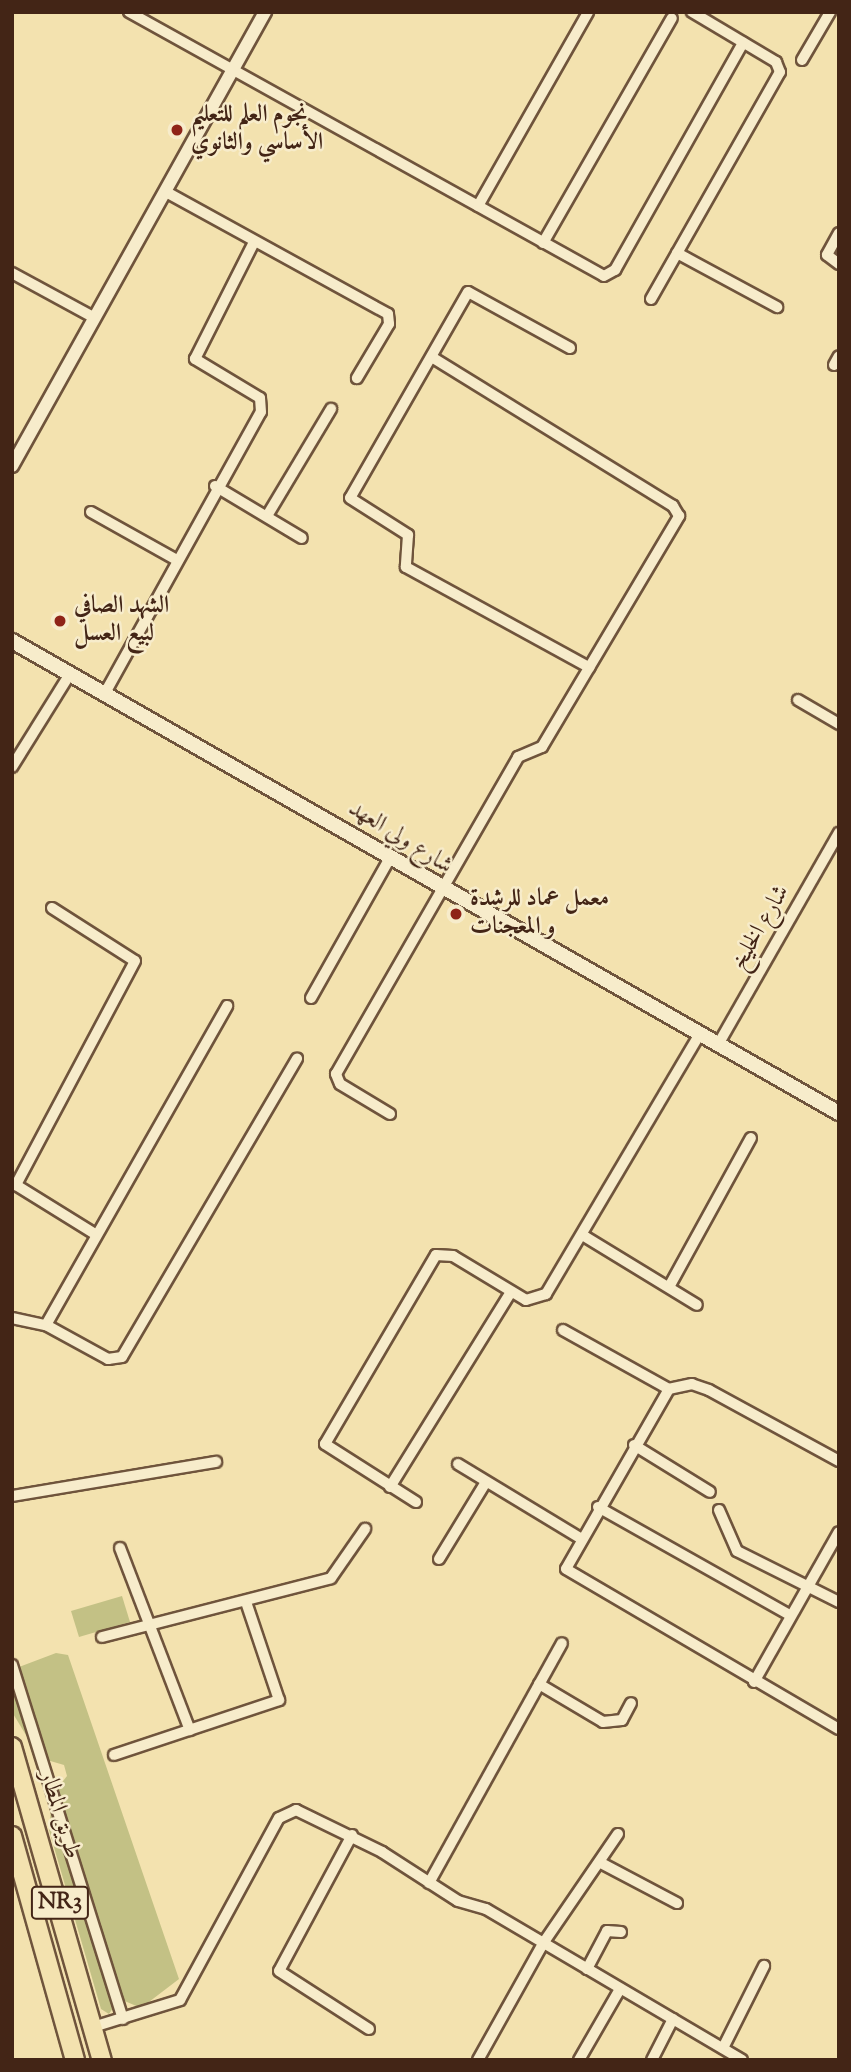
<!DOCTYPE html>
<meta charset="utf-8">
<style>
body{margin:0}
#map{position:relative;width:851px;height:2072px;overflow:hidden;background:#f3e2af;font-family:"Sorts Mill Goudy",Amiri,serif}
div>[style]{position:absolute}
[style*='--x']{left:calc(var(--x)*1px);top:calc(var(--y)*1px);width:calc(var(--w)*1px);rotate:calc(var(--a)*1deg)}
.green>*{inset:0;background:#c3c185}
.roads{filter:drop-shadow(2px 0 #6f543c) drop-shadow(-2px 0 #6f543c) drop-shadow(0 2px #6f543c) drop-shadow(0 -2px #6f543c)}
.minor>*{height:10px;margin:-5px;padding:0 5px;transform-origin:5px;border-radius:5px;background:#f7eccb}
.tertiary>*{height:12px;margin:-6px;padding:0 6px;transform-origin:6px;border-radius:6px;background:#f7eccb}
.secondary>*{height:14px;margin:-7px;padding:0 7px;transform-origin:7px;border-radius:7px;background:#f7eccb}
.trunk>*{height:18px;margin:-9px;padding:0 9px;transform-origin:9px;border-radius:9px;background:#f3e2af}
.dots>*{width:19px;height:19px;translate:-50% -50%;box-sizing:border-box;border:4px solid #f7eccb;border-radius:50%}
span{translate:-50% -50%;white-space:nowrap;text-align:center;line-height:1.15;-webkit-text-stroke:5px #f7eccb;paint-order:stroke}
.shield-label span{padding:2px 5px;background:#f7eccb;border:2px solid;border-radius:5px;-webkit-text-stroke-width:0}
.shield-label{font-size:23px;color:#432516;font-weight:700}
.poi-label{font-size:24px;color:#432516;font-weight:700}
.left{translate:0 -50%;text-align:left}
.street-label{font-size:24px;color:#432516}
.frame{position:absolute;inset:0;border:14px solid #432516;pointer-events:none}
</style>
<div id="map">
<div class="green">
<i style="clip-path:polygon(122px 1596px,130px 1622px,79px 1637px,71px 1611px)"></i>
<i style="clip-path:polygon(56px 1653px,68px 1655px,179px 1979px,141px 2008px,120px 1999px,56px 1790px,67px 1776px,64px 1765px,47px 1760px,19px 1667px)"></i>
<i style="clip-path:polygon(12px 1681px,32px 1745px,12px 1712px)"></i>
<i style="clip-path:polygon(51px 1810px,113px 2008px,109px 2014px,101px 2009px,49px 1830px)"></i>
</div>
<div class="roads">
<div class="minor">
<i style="--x:129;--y:12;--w:543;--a:29.06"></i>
<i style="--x:604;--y:276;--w:13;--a:-29"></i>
<i style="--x:615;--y:270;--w:261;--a:-60.6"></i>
<i style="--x:802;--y:60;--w:56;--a:-59.7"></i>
<i style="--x:168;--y:193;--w:251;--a:28.8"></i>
<i style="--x:388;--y:314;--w:10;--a:84"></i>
<i style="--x:389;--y:324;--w:63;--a:120.7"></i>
<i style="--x:478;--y:206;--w:223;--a:-60.4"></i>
<i style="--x:839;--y:233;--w:25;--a:119"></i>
<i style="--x:827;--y:255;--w:15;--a:37"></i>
<i style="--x:543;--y:243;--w:259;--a:-60.2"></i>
<i style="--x:677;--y:253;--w:114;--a:28.4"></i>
<i style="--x:12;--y:273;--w:94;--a:28.5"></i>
<i style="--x:651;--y:299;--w:261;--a:-60.4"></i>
<i style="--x:780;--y:72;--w:11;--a:-112"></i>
<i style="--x:776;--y:62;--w:98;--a:-149.2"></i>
<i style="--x:570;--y:348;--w:116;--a:-151.2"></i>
<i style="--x:468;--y:292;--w:237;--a:119.8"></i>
<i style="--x:350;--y:498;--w:69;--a:32.5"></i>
<i style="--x:408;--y:535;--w:32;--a:94"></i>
<i style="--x:406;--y:567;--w:209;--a:28.7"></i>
<i style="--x:834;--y:365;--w:10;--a:-61"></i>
<i style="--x:215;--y:486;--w:101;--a:30.9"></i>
<i style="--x:91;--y:512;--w:96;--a:29.2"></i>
<i style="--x:267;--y:516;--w:125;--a:-59.1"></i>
<i style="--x:105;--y:693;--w:321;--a:-61"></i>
<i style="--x:261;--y:412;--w:14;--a:-94"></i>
<i style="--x:260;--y:398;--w:76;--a:-149"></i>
<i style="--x:195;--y:359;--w:131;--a:-63.2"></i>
<i style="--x:798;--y:700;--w:48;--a:30.3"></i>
<i style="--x:12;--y:767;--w:110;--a:-58.1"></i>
<i style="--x:52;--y:908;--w:98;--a:32.6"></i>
<i style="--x:135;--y:961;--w:254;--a:118"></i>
<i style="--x:16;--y:1185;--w:93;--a:31.8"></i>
<i style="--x:311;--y:998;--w:163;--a:-60.6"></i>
<i style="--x:719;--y:1043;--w:242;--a:-60.3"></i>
<i style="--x:390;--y:1114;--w:58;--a:-149"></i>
<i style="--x:340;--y:1084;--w:11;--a:-112"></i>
<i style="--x:336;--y:1074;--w:366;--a:-60.1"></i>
<i style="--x:518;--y:757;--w:26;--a:-23"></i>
<i style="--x:542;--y:747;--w:269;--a:-59.3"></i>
<i style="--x:679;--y:516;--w:12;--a:-121"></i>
<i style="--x:673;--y:506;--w:283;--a:-148.3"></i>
<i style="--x:584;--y:1236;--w:132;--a:31.4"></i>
<i style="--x:669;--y:1287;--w:170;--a:-61.2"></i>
<i style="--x:12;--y:1318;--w:35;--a:12"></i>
<i style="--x:46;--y:1325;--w:71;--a:28.7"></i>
<i style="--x:108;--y:1359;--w:14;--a:-8"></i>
<i style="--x:122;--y:1357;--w:346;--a:-59.6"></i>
<i style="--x:46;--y:1325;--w:367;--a:-60.4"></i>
<i style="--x:563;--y:1330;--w:121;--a:29.1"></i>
<i style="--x:634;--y:1445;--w:89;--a:31.7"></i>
<i style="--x:839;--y:1461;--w:148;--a:-151.4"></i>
<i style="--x:709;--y:1390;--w:18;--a:-161"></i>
<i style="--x:692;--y:1384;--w:24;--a:168"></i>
<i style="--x:669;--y:1389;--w:207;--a:119.8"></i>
<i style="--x:566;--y:1569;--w:316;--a:30.4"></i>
<i style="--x:458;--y:1464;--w:143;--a:31.2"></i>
<i style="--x:390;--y:1487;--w:229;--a:-58.2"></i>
<i style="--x:12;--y:1496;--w:207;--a:-9.5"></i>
<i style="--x:416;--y:1502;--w:108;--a:-147.5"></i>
<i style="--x:325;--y:1444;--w:219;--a:-59.6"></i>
<i style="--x:436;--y:1255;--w:17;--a:3"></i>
<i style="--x:453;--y:1256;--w:85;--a:31.1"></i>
<i style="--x:526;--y:1300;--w:21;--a:-17"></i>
<i style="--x:546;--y:1294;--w:304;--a:-59.4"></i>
<i style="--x:598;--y:1507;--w:218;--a:29.4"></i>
<i style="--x:719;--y:1510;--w:45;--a:66.3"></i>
<i style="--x:737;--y:1551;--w:114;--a:26.6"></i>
<i style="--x:120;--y:1548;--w:195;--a:69"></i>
<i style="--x:439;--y:1559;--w:90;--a:-58.6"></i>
<i style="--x:102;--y:1637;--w:236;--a:-14.4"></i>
<i style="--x:331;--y:1578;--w:60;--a:-55.2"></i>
<i style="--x:12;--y:1665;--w:371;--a:72.6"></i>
<i style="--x:754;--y:1682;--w:172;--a:-60.5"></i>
<i style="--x:539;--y:1684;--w:74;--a:30.7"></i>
<i style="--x:603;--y:1722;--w:19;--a:-6"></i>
<i style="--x:622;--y:1720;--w:19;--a:-62"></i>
<i style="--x:114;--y:1755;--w:174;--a:-18.4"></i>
<i style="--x:279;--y:1700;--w:103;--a:-108.6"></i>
<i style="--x:352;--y:1835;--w:154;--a:118.2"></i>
<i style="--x:279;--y:1971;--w:107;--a:32.8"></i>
<i style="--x:601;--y:1863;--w:86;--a:27.8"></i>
<i style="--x:429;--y:1883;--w:274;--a:-61"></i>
<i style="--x:587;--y:1969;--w:43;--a:-62.2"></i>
<i style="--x:607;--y:1931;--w:14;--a:4"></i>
<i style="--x:93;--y:2027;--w:91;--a:-17.2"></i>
<i style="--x:180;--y:2000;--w:207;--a:-61.5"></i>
<i style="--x:279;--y:1818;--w:19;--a:-25"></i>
<i style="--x:296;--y:1810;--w:96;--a:26"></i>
<i style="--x:382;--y:1852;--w:90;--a:32.8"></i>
<i style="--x:458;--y:1901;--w:29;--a:16"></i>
<i style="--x:486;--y:1909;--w:297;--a:30.5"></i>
<i style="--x:723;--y:2048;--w:92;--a:-63.4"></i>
<i style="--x:478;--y:2060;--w:135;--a:-60.8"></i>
<i style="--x:544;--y:1942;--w:131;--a:-55.6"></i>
<i style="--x:579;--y:2060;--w:82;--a:-60"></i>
<i style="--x:652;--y:2060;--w:46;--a:-62.9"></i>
</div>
<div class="tertiary">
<i style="--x:12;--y:466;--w:520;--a:-60.87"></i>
</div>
<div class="secondary">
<i style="--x:12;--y:641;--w:952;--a:29.72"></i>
</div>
<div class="trunk">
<i style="--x:12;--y:1747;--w:326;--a:74"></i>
<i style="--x:12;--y:1836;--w:233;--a:74.3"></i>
</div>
</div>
<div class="dots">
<i style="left:177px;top:130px;background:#8f2418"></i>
<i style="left:60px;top:621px;background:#8f2418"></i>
<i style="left:456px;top:914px;background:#8f2418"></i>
</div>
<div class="shield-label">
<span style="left:60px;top:1903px">NR3</span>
</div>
<div class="poi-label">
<span class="left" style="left:191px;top:130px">نجوم العلم للتعليم<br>الأساسي والثانوي</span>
<span class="left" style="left:74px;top:621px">الشهد الصافي<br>لبيع العسل</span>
<span class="left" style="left:470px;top:914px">معمل عماد للرشدة<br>و المعجنات</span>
</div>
<div class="street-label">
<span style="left:400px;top:838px;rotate:32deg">شارع ولي العهد</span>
<span style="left:761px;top:928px;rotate:-60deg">شارع الخليخ</span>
<span style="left:59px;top:1815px;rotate:73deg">طريق المطار</span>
</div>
<div class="frame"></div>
</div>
